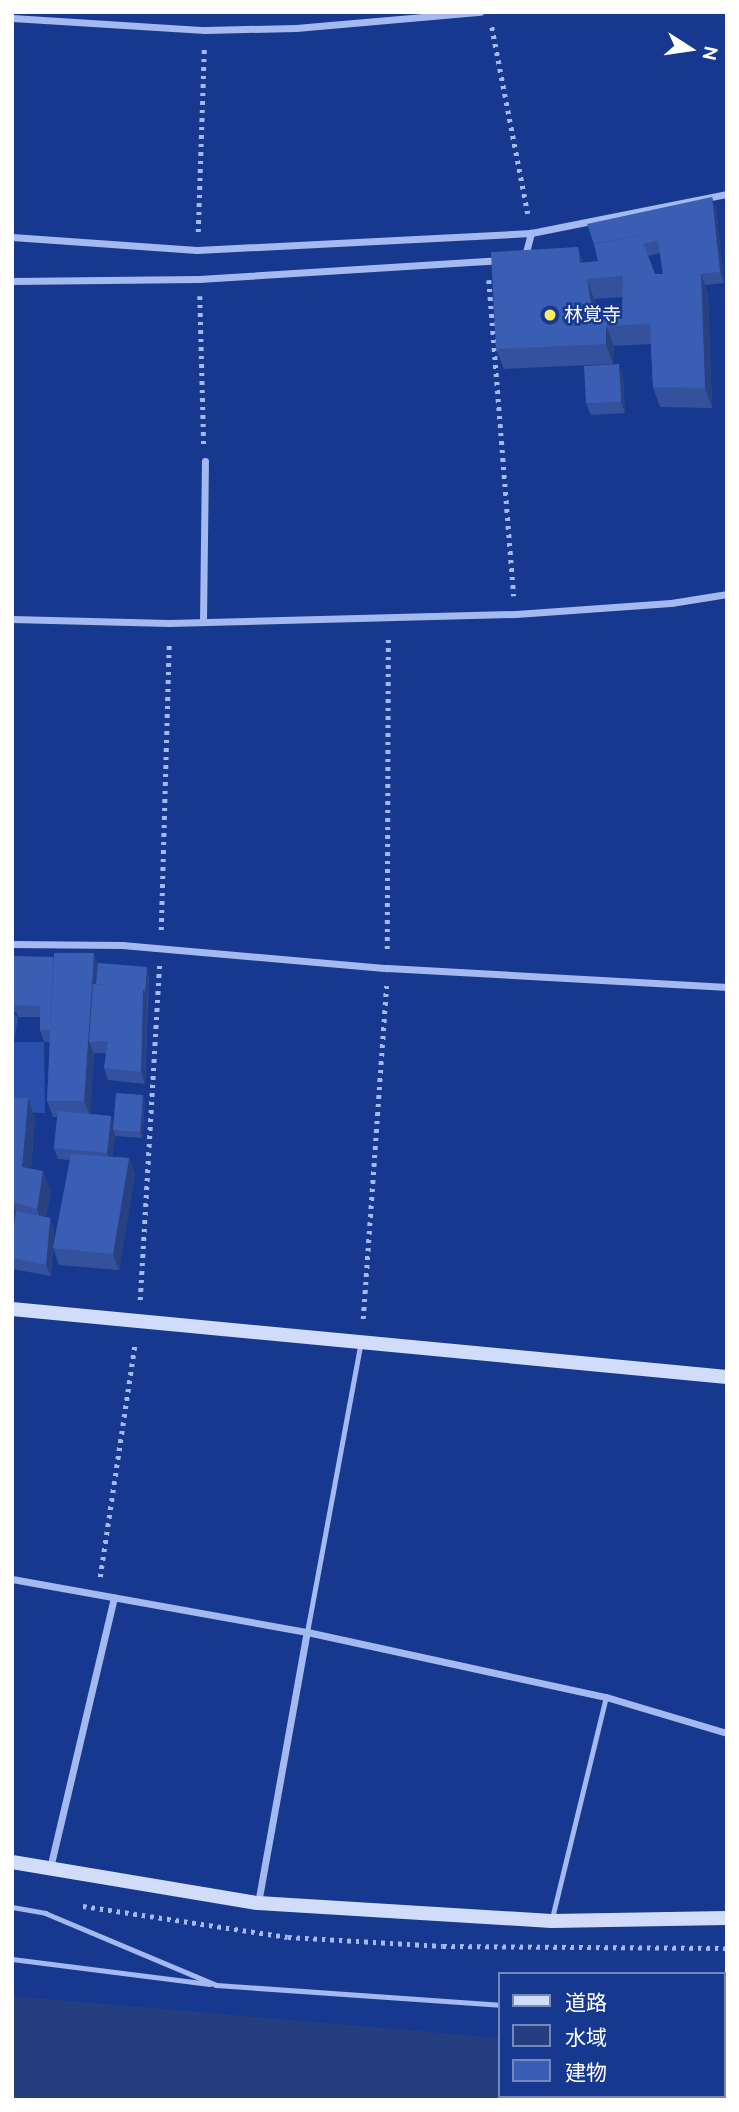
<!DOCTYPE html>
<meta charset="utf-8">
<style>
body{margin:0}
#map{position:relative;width:739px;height:2112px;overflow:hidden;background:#17388f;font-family:Ubuntu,"Noto Sans JP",sans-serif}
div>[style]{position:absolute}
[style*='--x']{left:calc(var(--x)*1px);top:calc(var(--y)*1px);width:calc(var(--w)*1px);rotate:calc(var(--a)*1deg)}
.green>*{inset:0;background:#2950ad}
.water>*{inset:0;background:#253e7f}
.path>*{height:4.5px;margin-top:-2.25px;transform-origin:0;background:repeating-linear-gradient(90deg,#a3b9ef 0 3.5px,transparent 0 8.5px)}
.lane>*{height:5px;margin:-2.5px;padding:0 2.5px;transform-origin:2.5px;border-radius:2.5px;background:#a3b9ef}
.street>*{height:7px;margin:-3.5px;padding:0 3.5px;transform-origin:3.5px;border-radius:3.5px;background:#a3b9ef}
.secondary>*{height:14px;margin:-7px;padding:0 7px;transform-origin:7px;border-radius:7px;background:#d1dcfb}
.wall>*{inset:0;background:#33519c}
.shaded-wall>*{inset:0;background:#29427f}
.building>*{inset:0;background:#3b5eb5}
.dots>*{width:19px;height:19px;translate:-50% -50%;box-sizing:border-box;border:4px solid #17388f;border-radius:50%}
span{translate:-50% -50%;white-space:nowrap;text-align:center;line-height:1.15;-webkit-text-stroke:5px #17388f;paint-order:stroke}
.poi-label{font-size:19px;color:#fff}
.left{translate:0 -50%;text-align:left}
.frame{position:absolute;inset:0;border:14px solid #fff;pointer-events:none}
.legend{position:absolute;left:498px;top:1972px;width:228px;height:126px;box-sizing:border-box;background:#17388f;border:2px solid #7488bc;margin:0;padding:9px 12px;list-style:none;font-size:21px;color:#fff}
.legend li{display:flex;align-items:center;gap:14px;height:35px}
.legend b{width:35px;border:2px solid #7488bc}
.north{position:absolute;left:655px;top:14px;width:70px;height:70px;-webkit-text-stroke:5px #17388f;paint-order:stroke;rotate:102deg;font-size:19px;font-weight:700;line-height:28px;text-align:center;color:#fff}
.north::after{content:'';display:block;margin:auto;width:24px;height:32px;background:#fff;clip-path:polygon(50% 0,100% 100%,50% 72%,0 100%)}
</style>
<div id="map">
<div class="green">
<i style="clip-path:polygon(12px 1013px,18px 1017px,14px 1042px,44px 1042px,45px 1113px,12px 1112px)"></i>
</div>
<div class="water">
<i style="clip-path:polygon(12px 1996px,499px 2038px,499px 2096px,723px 2096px,727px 2038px,727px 2100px,12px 2100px)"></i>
</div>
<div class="path">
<i style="--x:492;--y:27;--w:190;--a:79.1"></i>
<i style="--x:198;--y:232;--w:184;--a:-88.1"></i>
<i style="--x:489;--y:280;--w:317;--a:85.5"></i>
<i style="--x:200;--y:296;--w:149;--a:88.5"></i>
<i style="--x:161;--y:930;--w:289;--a:-88.4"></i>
<i style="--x:387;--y:949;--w:313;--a:-89.8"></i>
<i style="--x:140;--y:1300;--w:335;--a:-86.7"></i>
<i style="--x:363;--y:1319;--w:334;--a:-86"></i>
<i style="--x:100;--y:1577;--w:237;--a:-81.5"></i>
<i style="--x:83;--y:1906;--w:207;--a:8.6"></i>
<i style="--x:288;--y:1937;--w:155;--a:3.3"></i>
<i style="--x:443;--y:1946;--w:284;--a:0.4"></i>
</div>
<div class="lane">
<i style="--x:307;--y:1632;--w:295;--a:-79.5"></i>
<i style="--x:12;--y:1907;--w:34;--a:10"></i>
<i style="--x:45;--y:1913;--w:186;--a:22.8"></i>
<i style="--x:216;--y:1985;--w:284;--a:4"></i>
<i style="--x:552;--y:1918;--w:228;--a:-76.3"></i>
<i style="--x:12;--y:1959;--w:199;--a:7.2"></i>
<i style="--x:723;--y:2008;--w:4;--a:0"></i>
</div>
<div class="street">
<i style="--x:12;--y:18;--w:193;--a:3.6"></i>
<i style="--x:205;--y:30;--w:91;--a:-1.3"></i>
<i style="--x:296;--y:28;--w:185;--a:-5"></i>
<i style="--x:12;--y:237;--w:185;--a:4"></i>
<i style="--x:197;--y:250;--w:334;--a:-2.9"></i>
<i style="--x:531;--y:233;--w:200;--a:-11.3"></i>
<i style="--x:520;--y:255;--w:7;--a:-27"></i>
<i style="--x:526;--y:252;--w:20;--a:-75"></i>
<i style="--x:12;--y:281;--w:187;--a:-0.6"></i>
<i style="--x:199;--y:279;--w:300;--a:-3.6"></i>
<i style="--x:12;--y:619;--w:157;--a:1.5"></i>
<i style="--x:169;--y:623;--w:347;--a:-1.5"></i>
<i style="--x:516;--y:614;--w:155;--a:-4.1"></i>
<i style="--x:671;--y:603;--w:57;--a:-9.1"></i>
<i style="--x:203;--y:622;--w:161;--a:-89.3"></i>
<i style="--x:12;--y:944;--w:110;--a:0.5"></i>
<i style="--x:122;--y:945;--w:266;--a:5"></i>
<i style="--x:387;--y:968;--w:341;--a:3.2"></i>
<i style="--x:12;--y:1579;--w:300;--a:10.2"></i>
<i style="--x:307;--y:1632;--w:306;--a:12.3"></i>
<i style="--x:606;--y:1697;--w:126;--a:16.6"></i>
<i style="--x:50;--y:1868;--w:278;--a:-76.7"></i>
<i style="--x:258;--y:1903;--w:275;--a:-79.8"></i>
</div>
<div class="secondary">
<i style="--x:12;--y:1309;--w:718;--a:5.43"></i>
<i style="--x:12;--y:1862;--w:249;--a:9.5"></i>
<i style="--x:258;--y:1903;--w:294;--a:3.5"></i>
<i style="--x:551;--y:1921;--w:176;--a:-1"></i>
</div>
<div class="wall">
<i style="clip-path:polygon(evenodd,716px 208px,724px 283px,705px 285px,708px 294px,712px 408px,660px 407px,653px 387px,651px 344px,614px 346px,613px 364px,504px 369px,496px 349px,578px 247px,583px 263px,598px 261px,716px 208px,660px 253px,663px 274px,655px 274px,648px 256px,660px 253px,716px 208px,623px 297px,622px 310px,596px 310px,594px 299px,623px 297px)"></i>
<i style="clip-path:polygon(623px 376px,625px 413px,591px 415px,586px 403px)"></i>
<i style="clip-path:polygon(12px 956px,98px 963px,149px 974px,145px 1084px,108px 1080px,104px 1068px,106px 1053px,94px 1053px,90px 1114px,111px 1116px,114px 1123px,145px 1101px,142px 1138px,115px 1136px,115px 1135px,112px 1157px,129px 1158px,135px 1174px,119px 1270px,59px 1265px,53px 1248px,51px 1276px,12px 1269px,12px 1098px,35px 1118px,31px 1169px,51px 1191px,46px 1217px,50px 1218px,54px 1229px,53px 1248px,70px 1160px,58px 1159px,54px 1148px,57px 1117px,53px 1117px,47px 1101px,50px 1042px,44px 1042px,40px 1030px,40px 1017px,18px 1017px,16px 1012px,12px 1013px)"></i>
</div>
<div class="shaded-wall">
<i style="clip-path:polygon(712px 197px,716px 208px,724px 283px,720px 272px)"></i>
<i style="clip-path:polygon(578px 247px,585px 267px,580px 263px)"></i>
<i style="clip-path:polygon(701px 274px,708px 294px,712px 408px,705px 388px)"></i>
<i style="clip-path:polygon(587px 279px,594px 299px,599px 330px,592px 310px)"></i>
<i style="clip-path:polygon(606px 326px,614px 346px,613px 364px,606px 344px)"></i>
<i style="clip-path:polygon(619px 364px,623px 376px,625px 413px,621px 402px)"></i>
<i style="clip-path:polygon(94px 953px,100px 969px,89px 1042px,94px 1053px,90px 1117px,84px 1101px)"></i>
<i style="clip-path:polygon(147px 967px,149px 974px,147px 1000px,145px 993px)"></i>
<i style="clip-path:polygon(143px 988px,147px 1000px,145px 1084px,141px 1072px)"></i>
<i style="clip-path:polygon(143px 1095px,145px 1101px,142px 1138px,140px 1132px)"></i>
<i style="clip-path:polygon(28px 1098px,35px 1118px,29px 1188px,22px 1167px)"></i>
<i style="clip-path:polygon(111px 1116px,116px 1128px,113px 1130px,115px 1135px,112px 1165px,107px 1153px)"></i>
<i style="clip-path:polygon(129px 1158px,135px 1174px,119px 1270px,113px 1254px)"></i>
<i style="clip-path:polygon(43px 1171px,51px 1191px,44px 1229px,37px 1209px)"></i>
<i style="clip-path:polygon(13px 1202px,20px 1223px,12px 1258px)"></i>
<i style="clip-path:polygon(50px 1218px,54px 1229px,51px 1276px,46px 1265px)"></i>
</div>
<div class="building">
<i style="clip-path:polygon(712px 197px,720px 272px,698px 274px,663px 274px,658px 241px,643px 244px,640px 235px,594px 244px,587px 224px)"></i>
<i style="clip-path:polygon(evenodd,640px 235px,655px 274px,701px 274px,705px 388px,653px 387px,650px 324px,606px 326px,606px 344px,496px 349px,491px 252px,578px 247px,580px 263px,598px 261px,594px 244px,640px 235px,623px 276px,622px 310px,592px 310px,587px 279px,623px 276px)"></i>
<i style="clip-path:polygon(619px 364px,621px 402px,586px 403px,584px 366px)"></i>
<i style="clip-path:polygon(54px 953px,94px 953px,84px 1101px,47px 1101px)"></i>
<i style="clip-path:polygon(12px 956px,53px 957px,50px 1030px,40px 1030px,40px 1006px,14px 1005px,14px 986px,12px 1000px)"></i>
<i style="clip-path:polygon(98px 963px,147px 967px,145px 993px,143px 988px,96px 984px)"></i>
<i style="clip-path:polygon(93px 984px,143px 988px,141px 1072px,104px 1068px,108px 1041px,89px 1042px)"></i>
<i style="clip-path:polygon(116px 1093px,143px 1095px,140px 1132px,113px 1130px)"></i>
<i style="clip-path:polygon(12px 1098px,28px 1098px,22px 1167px,43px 1171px,37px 1209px,13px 1202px,12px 1205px)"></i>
<i style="clip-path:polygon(58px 1111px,111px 1116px,107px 1153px,54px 1148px)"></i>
<i style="clip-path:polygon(71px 1154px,129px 1158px,113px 1254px,53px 1248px)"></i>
<i style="clip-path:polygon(16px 1211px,50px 1218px,46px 1265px,12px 1258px,12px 1240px)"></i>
</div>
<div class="dots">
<i style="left:550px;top:315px;background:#ffeb62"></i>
</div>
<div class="poi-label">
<span class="left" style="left:564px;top:315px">林覚寺</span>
</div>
<div class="frame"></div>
<ul class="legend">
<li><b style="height:9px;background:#d1dcfb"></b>道路</li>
<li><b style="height:19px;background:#253e7f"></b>水域</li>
<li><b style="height:19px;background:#3b5eb5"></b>建物</li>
</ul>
<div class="north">N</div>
</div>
